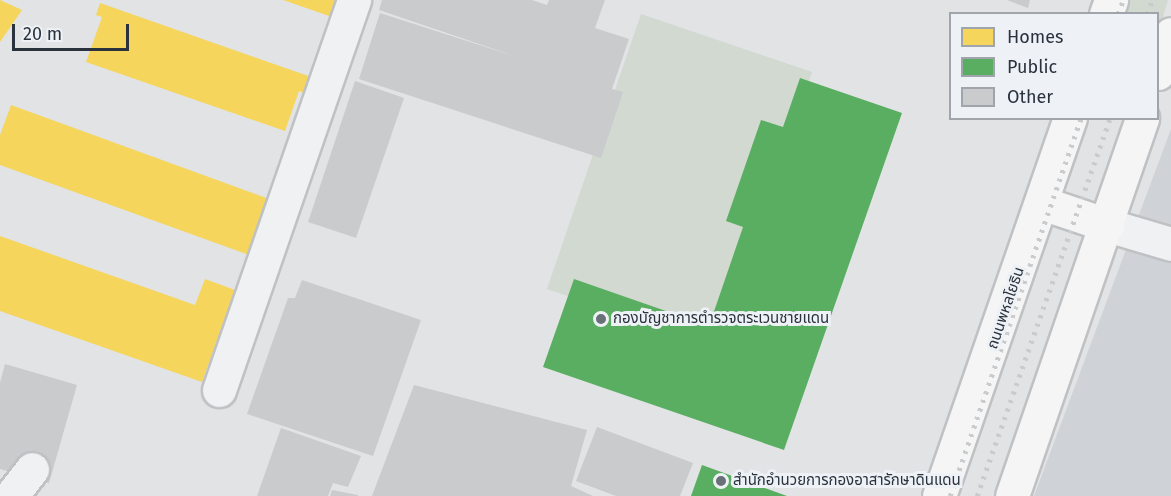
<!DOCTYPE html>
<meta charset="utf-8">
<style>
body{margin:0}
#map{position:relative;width:1171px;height:496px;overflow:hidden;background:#e1e3e5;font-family:"Fira Sans","Noto Sans Thai",sans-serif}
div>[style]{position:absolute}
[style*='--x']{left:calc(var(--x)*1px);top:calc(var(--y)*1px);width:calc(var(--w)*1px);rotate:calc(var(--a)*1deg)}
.built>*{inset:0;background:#cfd3d8}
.green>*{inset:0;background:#d2d9d1}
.homes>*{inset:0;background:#f6d55c}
.public>*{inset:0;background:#5aae61}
.building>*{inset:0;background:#c9cbcd}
.roads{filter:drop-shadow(2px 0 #bfc1c3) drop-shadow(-2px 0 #bfc1c3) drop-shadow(0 2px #bfc1c3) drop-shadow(0 -2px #bfc1c3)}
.minor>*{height:33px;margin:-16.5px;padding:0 16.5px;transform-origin:16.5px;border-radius:16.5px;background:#f0f1f2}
.primary>*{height:33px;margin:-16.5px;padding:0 16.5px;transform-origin:16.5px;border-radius:16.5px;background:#f5f5f6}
.rail>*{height:4.5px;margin-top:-2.25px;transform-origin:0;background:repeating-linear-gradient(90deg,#c9cbcd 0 3px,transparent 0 9px)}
.dots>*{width:16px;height:16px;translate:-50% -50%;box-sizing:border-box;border:3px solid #eef1f5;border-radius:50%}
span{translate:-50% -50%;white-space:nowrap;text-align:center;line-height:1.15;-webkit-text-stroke:6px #eef1f5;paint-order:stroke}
.street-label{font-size:15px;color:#29323d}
.poi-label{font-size:15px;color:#29323d}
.left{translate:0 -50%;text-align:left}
.legend{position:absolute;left:949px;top:12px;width:210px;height:108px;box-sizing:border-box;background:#eef1f5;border:2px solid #9fa5ab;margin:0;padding:8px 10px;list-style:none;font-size:18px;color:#29323d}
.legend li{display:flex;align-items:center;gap:12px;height:30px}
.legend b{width:30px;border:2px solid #9fa5ab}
.scale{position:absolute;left:12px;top:24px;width:117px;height:27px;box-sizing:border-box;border:3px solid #29323d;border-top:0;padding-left:8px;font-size:18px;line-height:21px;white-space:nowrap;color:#29323d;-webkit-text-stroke:4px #eef1f5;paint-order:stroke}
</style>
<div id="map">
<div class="built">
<i style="clip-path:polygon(1171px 129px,1171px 496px,1034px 496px)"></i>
</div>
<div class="green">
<i style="clip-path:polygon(1127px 0,1168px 0,1158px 34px,1158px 14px,1122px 14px)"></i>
<i style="clip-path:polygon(641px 14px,812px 72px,718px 346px,547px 289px)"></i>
</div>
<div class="homes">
<i style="clip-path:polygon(0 0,22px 10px,0 42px)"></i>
<i style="clip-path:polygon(283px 0,341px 0,335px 18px)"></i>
<i style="clip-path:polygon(100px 3px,314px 78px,308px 94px,299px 91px,285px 131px,86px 62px,102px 17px,96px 15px)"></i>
<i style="clip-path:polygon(11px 105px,269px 199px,249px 255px,0 165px,0 135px)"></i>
<i style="clip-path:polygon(0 236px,195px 305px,205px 279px,235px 290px,202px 382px,0 311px)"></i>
</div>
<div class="public">
<i style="clip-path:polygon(800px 78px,902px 113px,784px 450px,543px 367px,574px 279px,709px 326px,743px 227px,726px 221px,761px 120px,783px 127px)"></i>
<i style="clip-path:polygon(702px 465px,787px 496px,691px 496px)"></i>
</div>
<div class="building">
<i style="clip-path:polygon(382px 0,532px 0,547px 5px,549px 0,605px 0,595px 28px,629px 39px,612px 89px,623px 92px,601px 158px,359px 79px,380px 13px,517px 57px,379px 10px)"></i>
<i style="clip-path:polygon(1007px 0,1030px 0,1028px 8px)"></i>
<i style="clip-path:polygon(355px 81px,404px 98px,356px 238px,308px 222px)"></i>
<i style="clip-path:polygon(302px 280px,421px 320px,373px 456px,247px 414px,288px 298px,295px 298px)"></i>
<i style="clip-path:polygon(5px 364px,77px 385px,49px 483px,0 469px,0 383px)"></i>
<i style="clip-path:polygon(414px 385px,587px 430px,571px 486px,593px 496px,372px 496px)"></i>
<i style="clip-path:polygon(597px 427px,693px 463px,680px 496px,616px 496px,576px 481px)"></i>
<i style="clip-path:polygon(281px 428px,361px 456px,348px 487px,333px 483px,328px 496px,257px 496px)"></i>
<i style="clip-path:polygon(332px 490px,358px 495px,358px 496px,330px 496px)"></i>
</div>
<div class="roads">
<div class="minor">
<i style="--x:1107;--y:225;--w:67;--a:16.5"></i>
<i style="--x:219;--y:390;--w:413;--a:-70.9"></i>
<i style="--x:11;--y:496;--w:34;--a:-52"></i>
</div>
<div class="primary">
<i style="--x:1106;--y:14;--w:15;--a:-70"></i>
<i style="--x:1158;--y:73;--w:41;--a:-71.6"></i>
<i style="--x:1042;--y:203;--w:69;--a:18.7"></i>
<i style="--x:939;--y:496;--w:400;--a:-70.9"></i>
<i style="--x:1012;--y:496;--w:400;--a:-71"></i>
</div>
</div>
<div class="rail">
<i style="--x:1118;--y:14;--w:15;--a:-70"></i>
<i style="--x:1147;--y:14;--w:15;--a:-70"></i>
<i style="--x:950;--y:496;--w:400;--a:-70.9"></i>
<i style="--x:977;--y:496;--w:401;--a:-70.6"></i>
</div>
<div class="dots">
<i style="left:601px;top:319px;background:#697078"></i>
<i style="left:721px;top:481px;background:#697078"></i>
</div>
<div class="street-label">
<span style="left:1006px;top:308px;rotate:-71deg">ถนนพหลโยธิน</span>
</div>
<div class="poi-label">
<span class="left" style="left:613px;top:319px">กองบัญชาการตำรวจตระเวนชายแดน</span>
<span class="left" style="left:733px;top:481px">สำนักอำนวยการกองอาสารักษาดินแดน</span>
</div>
<ul class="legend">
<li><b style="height:16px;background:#f6d55c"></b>Homes</li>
<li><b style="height:16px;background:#5aae61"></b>Public</li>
<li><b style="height:16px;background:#c9cbcd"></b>Other</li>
</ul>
<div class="scale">20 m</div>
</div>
